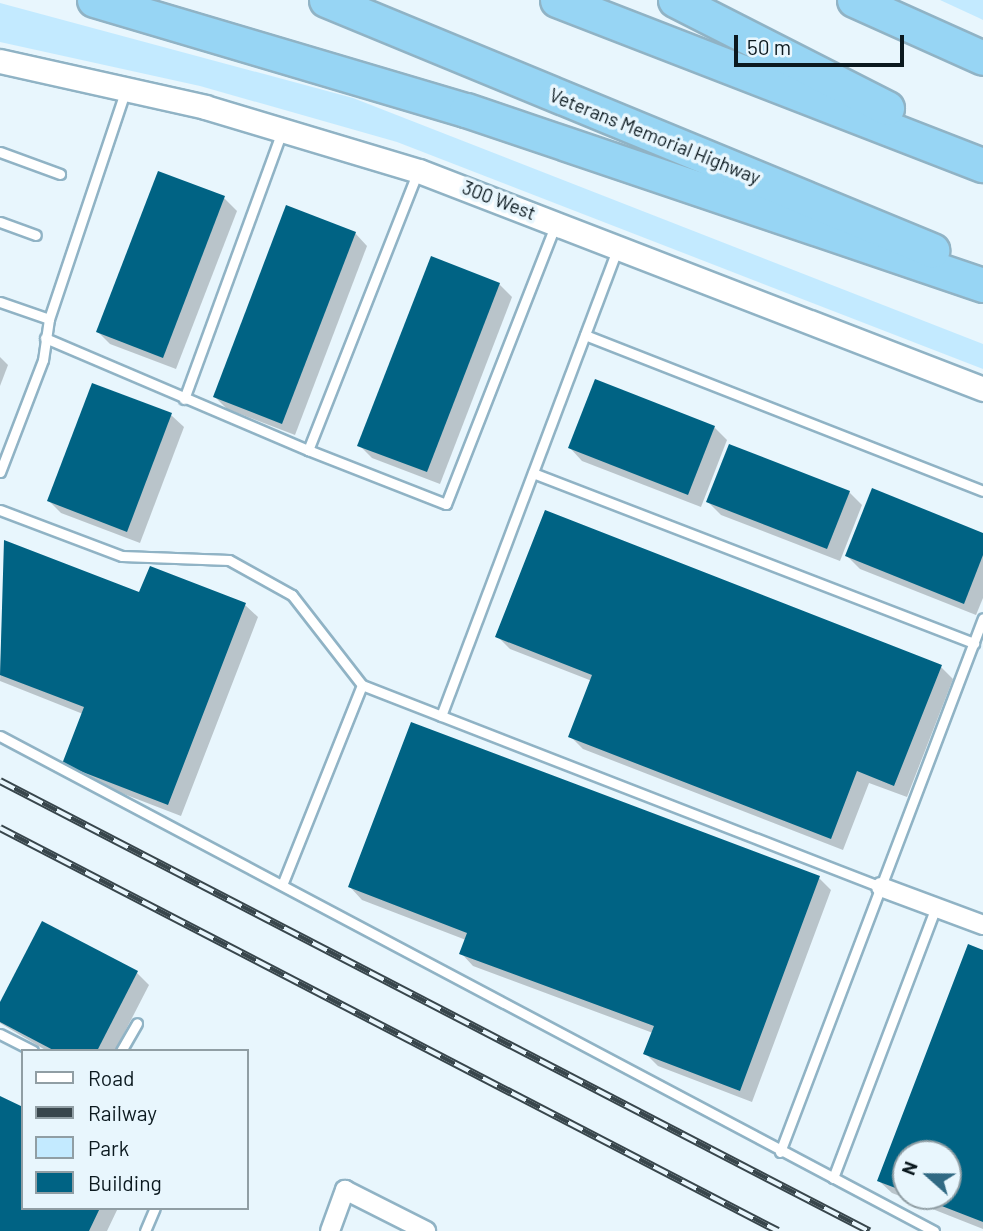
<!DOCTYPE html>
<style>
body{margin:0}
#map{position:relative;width:983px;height:1231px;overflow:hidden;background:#e8f6fd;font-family:Barlow,sans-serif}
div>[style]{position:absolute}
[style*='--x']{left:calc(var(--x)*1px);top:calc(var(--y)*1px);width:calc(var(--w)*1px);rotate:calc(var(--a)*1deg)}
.green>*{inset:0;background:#c3eaff}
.shadow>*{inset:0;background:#0003}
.building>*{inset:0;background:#006384}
.roads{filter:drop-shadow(2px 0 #90b3c5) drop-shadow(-2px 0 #90b3c5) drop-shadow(0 2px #90b3c5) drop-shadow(0 -2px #90b3c5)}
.service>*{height:9px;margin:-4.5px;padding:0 4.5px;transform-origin:4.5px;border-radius:4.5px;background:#fff}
.minor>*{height:18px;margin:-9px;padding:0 9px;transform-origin:9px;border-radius:9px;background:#fff}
.tertiary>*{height:23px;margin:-11.5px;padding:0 11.5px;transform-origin:11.5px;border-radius:11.5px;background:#fff}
.motorway>*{height:33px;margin:-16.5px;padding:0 16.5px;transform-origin:16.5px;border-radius:16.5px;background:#97d5f4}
.rail>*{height:8px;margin-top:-4px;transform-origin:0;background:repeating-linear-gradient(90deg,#e8f6fd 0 16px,#38464c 0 32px);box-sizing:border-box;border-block:2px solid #38464c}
span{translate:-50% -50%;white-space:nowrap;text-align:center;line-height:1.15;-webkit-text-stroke:7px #e8f6fd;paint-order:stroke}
.street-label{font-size:19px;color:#0b191f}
.legend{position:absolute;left:21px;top:1049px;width:228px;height:161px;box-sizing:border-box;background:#e8f6fd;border:2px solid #909ea4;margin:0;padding:9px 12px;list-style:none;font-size:21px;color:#0b191f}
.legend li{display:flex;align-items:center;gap:14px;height:35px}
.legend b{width:35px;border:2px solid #909ea4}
.north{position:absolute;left:892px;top:1140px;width:70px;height:70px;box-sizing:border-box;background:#e8f6fd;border:2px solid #909ea4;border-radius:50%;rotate:291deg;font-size:19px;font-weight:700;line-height:28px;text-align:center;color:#0b191f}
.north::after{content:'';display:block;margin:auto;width:24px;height:32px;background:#306983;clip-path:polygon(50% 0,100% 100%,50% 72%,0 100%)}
.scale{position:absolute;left:734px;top:35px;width:170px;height:32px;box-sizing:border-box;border:4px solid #0b191f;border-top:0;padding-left:9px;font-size:21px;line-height:24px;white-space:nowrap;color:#0b191f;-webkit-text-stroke:5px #e8f6fd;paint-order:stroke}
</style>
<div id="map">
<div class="green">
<i style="clip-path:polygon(940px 0,983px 0,983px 20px,979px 18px)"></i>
<i style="clip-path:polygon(0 3px,353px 98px,983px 344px,983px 369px,397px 142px,200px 86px,0 42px)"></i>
</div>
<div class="shadow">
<i style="clip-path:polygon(224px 198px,237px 211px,176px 369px,110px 344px,98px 332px)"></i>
<i style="clip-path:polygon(355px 233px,367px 246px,295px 435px,227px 409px,215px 397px)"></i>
<i style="clip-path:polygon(499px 284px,512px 297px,440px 484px,372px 458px,359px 445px)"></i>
<i style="clip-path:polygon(0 357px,8px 365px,0 386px)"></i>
<i style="clip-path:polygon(171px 415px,184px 427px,140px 543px,61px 513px,49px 501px)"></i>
<i style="clip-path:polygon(714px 427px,727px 440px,701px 507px,582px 461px,570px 448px)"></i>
<i style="clip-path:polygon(849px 492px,862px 505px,840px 561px,721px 515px,708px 502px)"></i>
<i style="clip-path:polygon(983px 535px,983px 598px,976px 615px,860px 569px,847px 556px)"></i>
<i style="clip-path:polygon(5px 542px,140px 595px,245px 605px,258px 617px,181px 816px,77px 776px,64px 763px,83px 714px,0 681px)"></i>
<i style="clip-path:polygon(497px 636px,941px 667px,953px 679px,907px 797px,869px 783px,843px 850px,583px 749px,570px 736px,592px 681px,510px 649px)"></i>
<i style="clip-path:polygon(819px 878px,831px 890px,752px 1102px,658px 1066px,645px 1053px,653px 1033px,473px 966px,461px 953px,466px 940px,362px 900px,350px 887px)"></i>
<i style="clip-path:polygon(evenodd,983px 951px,983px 1229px,892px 1193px,879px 1181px,983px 951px,906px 1154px,948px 1154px,948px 1196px,906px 1196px,906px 1154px)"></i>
<i style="clip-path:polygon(137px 973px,149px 985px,115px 1051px,47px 1051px,0 1023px,0 1006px)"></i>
<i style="clip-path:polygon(0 1098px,23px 1208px,118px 1208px,107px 1231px,0 1231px)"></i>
</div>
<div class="building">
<i style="clip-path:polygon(158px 171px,225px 196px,163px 358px,96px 332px)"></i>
<i style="clip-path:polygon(286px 205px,356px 232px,282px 424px,213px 397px)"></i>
<i style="clip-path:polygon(431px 256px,500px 283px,427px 472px,357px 446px)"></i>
<i style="clip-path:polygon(595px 379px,715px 426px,688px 495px,568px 448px)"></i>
<i style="clip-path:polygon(92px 383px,172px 413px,127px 532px,47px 501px)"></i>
<i style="clip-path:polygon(729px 444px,850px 491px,827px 549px,706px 502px)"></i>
<i style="clip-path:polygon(872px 488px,983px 533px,983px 555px,964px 604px,845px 556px)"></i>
<i style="clip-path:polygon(545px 510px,942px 665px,894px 786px,857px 771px,831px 839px,568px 737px,592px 675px,495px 637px)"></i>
<i style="clip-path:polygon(4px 540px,139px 592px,150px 566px,246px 603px,168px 805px,62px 764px,84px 707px,0 675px)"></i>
<i style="clip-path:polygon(411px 722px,820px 876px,740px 1091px,643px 1054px,654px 1026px,459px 954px,467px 933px,348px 887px)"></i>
<i style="clip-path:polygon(42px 921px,138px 971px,97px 1051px,55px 1051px,0 1022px,0 1002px)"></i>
<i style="clip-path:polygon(968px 944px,983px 950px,983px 1222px,916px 1196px,948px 1196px,948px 1154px,906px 1154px,906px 1192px,877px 1181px)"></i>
<i style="clip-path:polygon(0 1096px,23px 1107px,23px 1208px,100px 1208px,89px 1231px,0 1231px)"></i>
</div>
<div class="roads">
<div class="service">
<i style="--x:0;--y:152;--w:64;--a:20.1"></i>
<i style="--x:418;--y:171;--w:300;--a:111.5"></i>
<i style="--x:308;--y:450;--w:148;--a:21.4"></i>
<i style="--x:446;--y:504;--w:302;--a:-68.6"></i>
<i style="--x:0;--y:222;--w:38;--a:20"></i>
<i style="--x:0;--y:302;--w:52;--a:19.1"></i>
<i style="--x:49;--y:319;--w:41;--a:98.3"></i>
<i style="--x:43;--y:360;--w:120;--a:111"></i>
<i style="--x:49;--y:319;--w:243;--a:-71.5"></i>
<i style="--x:585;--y:335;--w:427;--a:21.4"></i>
<i style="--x:45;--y:338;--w:286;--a:23.1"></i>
<i style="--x:184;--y:399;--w:285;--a:-69.9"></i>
<i style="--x:533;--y:473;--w:473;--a:21.1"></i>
<i style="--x:0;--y:510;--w:130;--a:20.7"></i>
<i style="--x:122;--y:556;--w:107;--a:2.1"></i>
<i style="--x:229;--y:560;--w:72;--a:29.1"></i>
<i style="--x:292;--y:595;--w:114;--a:52.1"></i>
<i style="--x:362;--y:685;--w:215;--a:111.8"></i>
<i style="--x:362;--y:685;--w:557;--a:21.27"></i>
<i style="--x:441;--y:716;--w:501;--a:-69.32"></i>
<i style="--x:0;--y:736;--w:1057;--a:27.92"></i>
<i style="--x:0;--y:1034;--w:37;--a:27"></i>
<i style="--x:121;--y:1051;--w:32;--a:-60"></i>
<i style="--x:780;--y:1152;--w:571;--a:-69.19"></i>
<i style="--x:833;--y:1178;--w:290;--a:-69.2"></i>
<i style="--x:145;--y:1231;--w:25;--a:-67"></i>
</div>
<div class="minor">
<i style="--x:881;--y:887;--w:109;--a:20.4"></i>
<i style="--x:330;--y:1231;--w:44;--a:-69.9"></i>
<i style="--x:345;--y:1190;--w:91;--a:26.8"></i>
</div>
<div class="tertiary">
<i style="--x:0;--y:61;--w:210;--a:12.6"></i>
<i style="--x:205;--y:107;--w:223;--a:16.7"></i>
<i style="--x:419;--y:171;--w:605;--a:21.13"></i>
</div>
<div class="motorway">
<i style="--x:94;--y:0;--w:388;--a:16.5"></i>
<i style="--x:466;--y:110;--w:546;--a:18.7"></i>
<i style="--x:326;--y:0;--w:656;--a:22.42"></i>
<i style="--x:557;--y:0;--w:457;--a:21.2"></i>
<i style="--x:675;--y:0;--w:238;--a:27"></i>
<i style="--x:854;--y:0;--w:141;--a:24.2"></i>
</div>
</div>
<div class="rail">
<i style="--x:0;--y:781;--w:979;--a:27.38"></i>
<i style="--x:0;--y:828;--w:876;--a:27.38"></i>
</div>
<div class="street-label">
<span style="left:655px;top:136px;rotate:22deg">Veterans Memorial Highway</span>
<span style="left:499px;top:200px;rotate:21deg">300 West</span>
</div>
<ul class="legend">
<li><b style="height:9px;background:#fff"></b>Road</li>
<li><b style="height:9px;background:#38464c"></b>Railway</li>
<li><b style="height:19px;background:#c3eaff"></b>Park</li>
<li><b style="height:19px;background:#006384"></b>Building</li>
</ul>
<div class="north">N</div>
<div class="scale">50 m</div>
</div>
